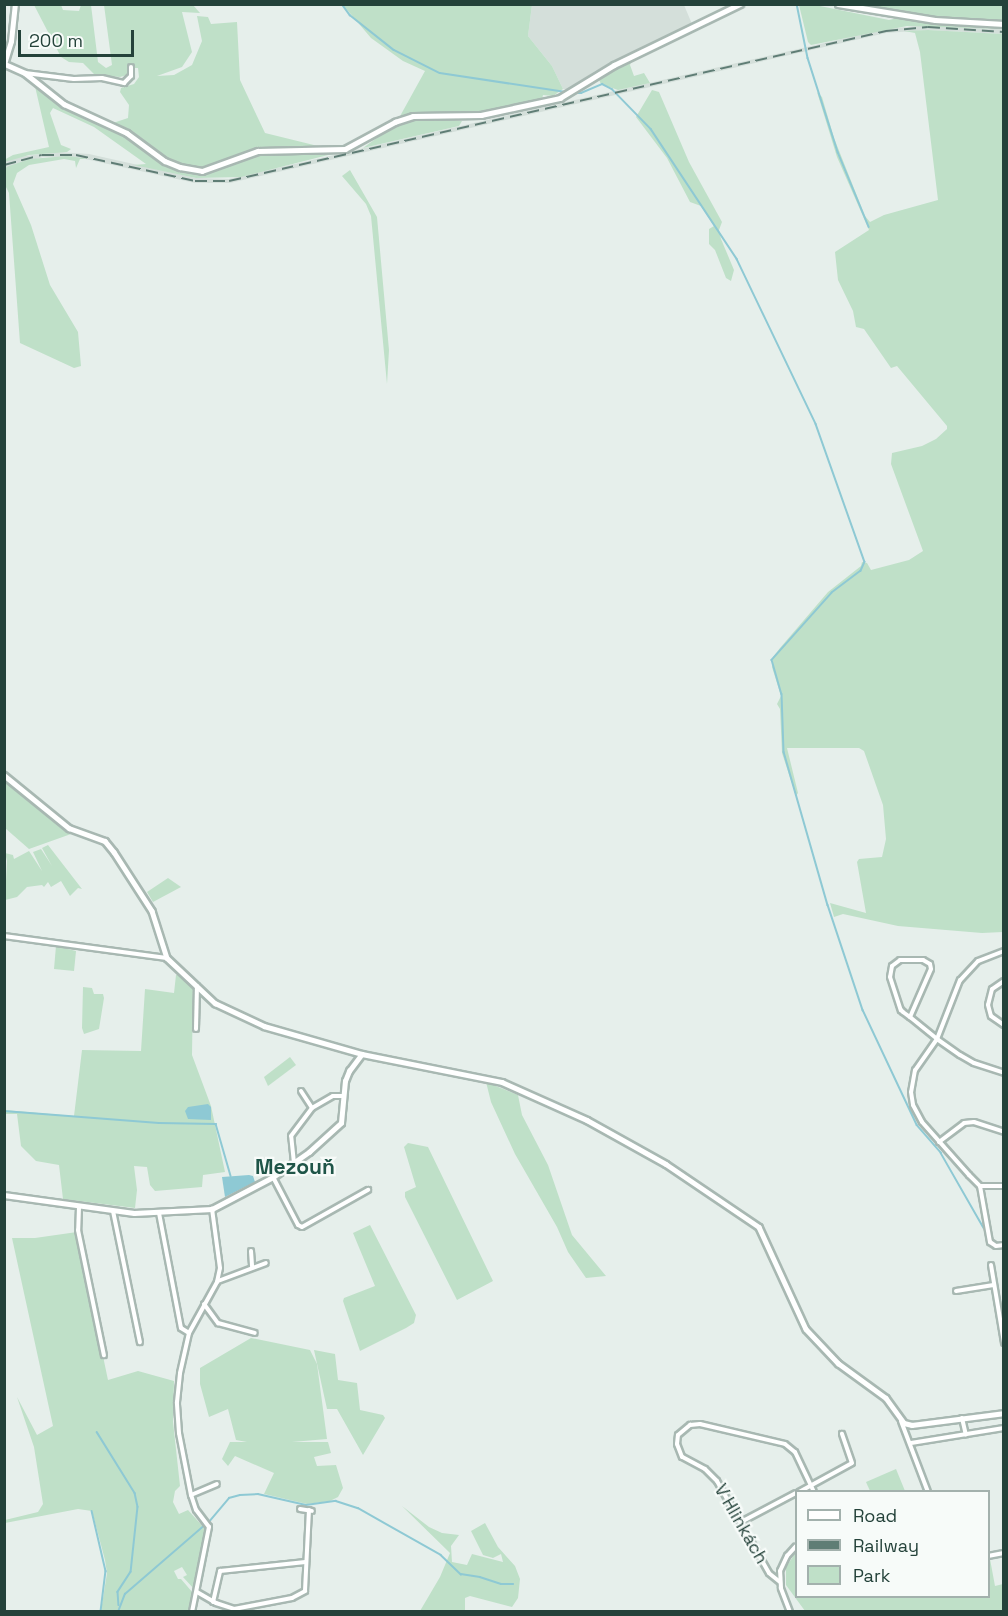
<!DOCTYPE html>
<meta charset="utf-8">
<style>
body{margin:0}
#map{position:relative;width:1008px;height:1616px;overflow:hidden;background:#e6efeb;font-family:"Space Grotesk",sans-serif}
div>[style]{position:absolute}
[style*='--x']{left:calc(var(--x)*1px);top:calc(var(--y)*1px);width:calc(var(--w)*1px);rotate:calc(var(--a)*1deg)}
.built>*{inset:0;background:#d4dfda}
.green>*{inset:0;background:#bfe0c8}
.water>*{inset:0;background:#8ec9d4}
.stream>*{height:1.5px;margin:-0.75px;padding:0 0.75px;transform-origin:0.75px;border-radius:0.75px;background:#8ec9d4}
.roads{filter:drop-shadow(2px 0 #a8b8b2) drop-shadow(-2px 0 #a8b8b2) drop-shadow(0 2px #a8b8b2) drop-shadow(0 -2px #a8b8b2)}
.minor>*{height:4px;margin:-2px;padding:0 2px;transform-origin:2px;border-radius:2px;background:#fff}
.tertiary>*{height:4.5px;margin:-2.25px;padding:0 2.25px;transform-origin:2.25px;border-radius:2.25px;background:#fff}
.secondary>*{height:5px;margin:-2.5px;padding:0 2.5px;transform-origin:2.5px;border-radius:2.5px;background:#fff}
.rail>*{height:1.5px;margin-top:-0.75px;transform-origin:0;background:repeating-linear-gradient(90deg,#5f7d75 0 12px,transparent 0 18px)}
span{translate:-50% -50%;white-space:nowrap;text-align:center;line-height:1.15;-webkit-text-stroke:4.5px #f7fbf9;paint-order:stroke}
.street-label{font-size:18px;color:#24423a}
.quarter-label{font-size:21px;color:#1f5548;font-weight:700}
.frame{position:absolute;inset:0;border:6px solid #24423a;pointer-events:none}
.legend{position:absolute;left:795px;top:1490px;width:195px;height:108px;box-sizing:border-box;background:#f7fbf9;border:2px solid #a3b1ad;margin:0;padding:8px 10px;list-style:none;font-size:18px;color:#24423a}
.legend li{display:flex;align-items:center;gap:12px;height:30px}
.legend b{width:30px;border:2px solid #a3b1ad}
.scale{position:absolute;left:18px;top:30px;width:116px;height:27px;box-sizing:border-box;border:3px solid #24423a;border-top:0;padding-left:8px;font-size:18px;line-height:21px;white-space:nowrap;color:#24423a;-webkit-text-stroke:4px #f7fbf9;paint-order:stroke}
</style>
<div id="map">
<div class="built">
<i style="clip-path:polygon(532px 5px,684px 5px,692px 24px,595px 71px,569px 89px,563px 89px,552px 66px,528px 36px)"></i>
<i style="clip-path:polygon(928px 25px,1003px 29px,1003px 34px,928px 30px,886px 33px,230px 183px,195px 183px,76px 157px,43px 157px,5px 168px,4px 162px,18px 157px,58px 152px,89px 154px,196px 178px,229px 179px,886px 29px)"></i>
</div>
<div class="green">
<i style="clip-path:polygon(34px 5px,61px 5px,63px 10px,79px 11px,81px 5px,91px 5px,98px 62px,106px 68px,112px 65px,104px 5px,193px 5px,200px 13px,182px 12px,192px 52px,182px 67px,157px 76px,174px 75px,192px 65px,202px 41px,197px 16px,208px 17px,211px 24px,237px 22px,240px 80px,265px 133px,326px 148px,258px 148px,202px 169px,181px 165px,166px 159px,113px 123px,128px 118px,129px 105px,120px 92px,121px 88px,134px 84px,139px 77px,138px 68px,129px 68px,127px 75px,120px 77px,95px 75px,83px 63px,69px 62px,61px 57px)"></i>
<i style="clip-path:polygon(343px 5px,532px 5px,528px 36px,552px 66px,563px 89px,553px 96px,543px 95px,542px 99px,481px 114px,417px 112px,399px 118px,425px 71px,403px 61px,371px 38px)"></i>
<i style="clip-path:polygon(799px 5px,815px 5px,889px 20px,897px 18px,1003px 26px,1003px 29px,907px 26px,811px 45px,808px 42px)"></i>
<i style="clip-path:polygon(852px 5px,1003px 5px,1003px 21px,935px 17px)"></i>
<i style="clip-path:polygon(928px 30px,1003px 34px,1003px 932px,982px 933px,898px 926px,843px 914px,834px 917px,830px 903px,866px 913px,857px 862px,859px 859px,882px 857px,886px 839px,883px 805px,864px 751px,859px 748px,787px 748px,798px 793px,796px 796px,782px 753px,780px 709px,777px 704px,781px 696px,772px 667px,773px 657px,780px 648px,828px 592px,861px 566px,862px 562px,867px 563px,871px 570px,909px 560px,923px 551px,891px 464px,892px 453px,922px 446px,936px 439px,947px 429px,947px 426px,897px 366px,891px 368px,864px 329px,856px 327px,853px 311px,838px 280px,835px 252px,869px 230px,837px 157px,817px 92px,822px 97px,834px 138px,865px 216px,870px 222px,884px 215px,938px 200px,920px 52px,915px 33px,904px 31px)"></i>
<i style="clip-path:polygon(632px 60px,630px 65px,634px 76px,644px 73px,650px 83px,618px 90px,601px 84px,598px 78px)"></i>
<i style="clip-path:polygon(34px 82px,63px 107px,111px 127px,164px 163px,191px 173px,212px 172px,259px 154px,336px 153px,241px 177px,196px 178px,134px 165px,146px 164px,94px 127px,53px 108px,50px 113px,61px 145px,71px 149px,67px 152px,29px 155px,5px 162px,4px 160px,13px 155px,49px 147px)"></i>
<i style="clip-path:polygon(652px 90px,659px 92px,689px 162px,722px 222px,719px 230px,721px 239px,734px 270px,731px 281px,726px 278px,715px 250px,709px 244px,709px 229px,714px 226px,701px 206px,690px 202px,667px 158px,636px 117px)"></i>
<i style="clip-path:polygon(422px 118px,462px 121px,459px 126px,363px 148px,396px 124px)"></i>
<i style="clip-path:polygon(67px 156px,76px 157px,89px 159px,80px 159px,76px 168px,75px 161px,64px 159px,29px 165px,17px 173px,13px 184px,31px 225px,50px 285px,78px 332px,81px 366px,74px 368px,20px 343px,9px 193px,4px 183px,5px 168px,9px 166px,30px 159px)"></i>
<i style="clip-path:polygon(350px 170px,377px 217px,389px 350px,387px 384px,371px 216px,366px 204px,342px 176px)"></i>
<i style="clip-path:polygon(4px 780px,35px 806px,71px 834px,29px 849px,5px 828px)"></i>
<i style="clip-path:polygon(48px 845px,82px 889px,78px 888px,70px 896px,61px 881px,51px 887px,48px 882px,44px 887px,42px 885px,27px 887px,17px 897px,5px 900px,7px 861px,5px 853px,13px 855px,14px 859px,29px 851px,42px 871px,33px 852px,41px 849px,52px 866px,42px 848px)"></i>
<i style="clip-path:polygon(168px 878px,181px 887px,153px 902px,147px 892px)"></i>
<i style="clip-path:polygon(56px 946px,76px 951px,74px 971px,54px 969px)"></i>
<i style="clip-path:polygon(180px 974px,193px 986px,192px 1055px,211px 1106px,225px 1172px,203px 1175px,202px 1187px,155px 1191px,150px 1185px,147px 1167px,134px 1166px,137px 1190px,135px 1208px,63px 1199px,59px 1165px,36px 1161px,21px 1146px,17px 1114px,5px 1114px,4px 1110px,74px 1116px,82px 1050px,141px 1051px,145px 989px,174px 993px,176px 975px)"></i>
<i style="clip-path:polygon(83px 987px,92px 988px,94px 994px,103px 994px,104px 998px,99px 1029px,84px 1034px,82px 1028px)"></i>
<i style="clip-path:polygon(290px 1057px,296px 1065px,268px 1086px,264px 1077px)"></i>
<i style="clip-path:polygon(486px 1082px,518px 1095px,522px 1115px,548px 1165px,572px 1235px,606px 1276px,586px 1278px,568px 1252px,557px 1227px,515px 1154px,491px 1102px)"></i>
<i style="clip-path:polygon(408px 1143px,428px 1147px,493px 1281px,457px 1300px,405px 1197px,405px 1192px,416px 1187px,404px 1147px)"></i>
<i style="clip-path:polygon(370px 1225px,416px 1315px,414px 1323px,406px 1328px,360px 1351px,343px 1301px,344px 1298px,375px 1286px,353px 1233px)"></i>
<i style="clip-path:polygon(77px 1232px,108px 1380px,138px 1371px,174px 1381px,173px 1422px,180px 1486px,175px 1491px,173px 1502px,179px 1514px,188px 1510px,206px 1530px,194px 1589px,183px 1577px,187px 1575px,182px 1567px,174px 1571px,178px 1579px,181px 1579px,193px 1593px,190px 1611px,119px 1611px,120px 1605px,118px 1611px,101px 1611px,107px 1573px,105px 1560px,92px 1511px,78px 1509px,5px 1523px,5px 1520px,38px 1512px,43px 1504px,34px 1447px,17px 1397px,37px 1435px,53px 1426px,12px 1238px,35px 1238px)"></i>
<i style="clip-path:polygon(251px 1338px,310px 1350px,317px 1364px,327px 1439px,292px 1442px,328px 1442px,331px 1453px,314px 1457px,317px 1466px,336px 1465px,343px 1488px,338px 1497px,330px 1501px,307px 1504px,264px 1494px,274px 1473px,235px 1456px,228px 1466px,222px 1459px,230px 1442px,247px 1442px,236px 1440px,228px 1409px,209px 1417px,200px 1384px,200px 1368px)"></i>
<i style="clip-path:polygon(314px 1350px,335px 1354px,338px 1380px,357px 1383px,360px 1410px,383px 1415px,385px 1418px,363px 1455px,337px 1409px,327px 1409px)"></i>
<i style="clip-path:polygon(896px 1469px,905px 1491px,870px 1491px,866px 1482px)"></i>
<i style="clip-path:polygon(402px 1506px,429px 1527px,442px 1533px,459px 1535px,451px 1546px,452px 1562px,467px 1565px,472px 1554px,503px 1562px,501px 1554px,493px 1558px,483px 1555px,471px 1531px,485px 1523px,498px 1547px,515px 1566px,520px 1579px,518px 1598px,512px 1607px,470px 1596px,465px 1598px,465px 1611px,420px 1611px,440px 1577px,450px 1553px)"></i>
<i style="clip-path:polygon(796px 1552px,796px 1596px,988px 1596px,990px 1559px,995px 1586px,1003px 1584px,1003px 1611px,805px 1611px,786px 1585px,786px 1567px)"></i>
</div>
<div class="water">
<i style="clip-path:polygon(208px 1104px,211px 1107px,211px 1120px,188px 1119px,185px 1111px,188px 1107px)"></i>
<i style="clip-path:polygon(249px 1175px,253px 1176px,255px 1182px,225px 1197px,222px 1177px)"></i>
</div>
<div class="stream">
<i style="--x:342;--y:4;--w:14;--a:54"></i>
<i style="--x:350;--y:15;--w:56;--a:38.5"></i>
<i style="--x:394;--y:50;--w:51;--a:26.6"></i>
<i style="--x:440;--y:73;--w:127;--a:8.6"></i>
<i style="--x:797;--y:4;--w:55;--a:78.5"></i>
<i style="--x:808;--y:58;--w:99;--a:72.3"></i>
<i style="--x:838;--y:152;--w:81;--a:67.5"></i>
<i style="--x:573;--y:93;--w:8;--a:0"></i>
<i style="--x:581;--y:93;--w:23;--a:-23"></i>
<i style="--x:602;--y:84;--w:11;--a:27"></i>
<i style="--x:612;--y:89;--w:56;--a:45.7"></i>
<i style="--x:651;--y:129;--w:156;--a:56.5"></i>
<i style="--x:737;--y:259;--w:183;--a:64.4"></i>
<i style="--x:816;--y:424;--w:146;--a:70.5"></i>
<i style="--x:865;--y:562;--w:10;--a:114"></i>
<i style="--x:861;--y:571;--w:36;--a:143"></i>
<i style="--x:832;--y:593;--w:90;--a:131.8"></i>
<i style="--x:772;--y:660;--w:35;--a:74"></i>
<i style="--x:782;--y:694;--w:58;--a:88"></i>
<i style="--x:784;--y:752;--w:159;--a:74"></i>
<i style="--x:828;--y:905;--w:111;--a:71.6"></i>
<i style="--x:863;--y:1010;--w:127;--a:64.8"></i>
<i style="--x:917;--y:1125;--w:37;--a:49"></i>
<i style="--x:941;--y:1153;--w:86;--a:60.2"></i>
<i style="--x:4;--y:1111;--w:155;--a:4.4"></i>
<i style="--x:159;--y:1123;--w:57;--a:1"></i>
<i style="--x:216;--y:1124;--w:54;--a:73.9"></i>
<i style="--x:97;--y:1432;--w:72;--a:58.1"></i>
<i style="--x:135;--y:1493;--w:14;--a:78"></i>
<i style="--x:138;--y:1507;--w:65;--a:96.1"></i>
<i style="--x:131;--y:1572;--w:24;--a:123"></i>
<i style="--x:118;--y:1592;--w:13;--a:86"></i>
<i style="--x:92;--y:1511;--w:62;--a:76.9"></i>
<i style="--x:106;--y:1571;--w:41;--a:97"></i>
<i style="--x:209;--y:1522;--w:31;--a:-50"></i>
<i style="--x:229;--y:1498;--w:11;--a:-15"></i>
<i style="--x:240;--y:1495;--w:18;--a:-3"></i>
<i style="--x:258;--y:1494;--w:49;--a:12.9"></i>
<i style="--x:306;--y:1505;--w:30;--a:-8"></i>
<i style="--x:336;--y:1501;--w:23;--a:18"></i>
<i style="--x:358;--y:1508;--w:95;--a:29.5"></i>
<i style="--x:441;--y:1555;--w:28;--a:44"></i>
<i style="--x:461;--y:1574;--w:19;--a:9"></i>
<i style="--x:480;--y:1577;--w:22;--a:18"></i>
<i style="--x:501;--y:1584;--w:12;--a:0"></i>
<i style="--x:118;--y:1612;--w:19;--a:-69"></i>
<i style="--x:125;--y:1594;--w:106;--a:-40.8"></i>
</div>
<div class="roads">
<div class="minor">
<i style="--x:25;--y:73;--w:49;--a:7"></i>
<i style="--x:74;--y:79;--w:28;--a:-2"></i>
<i style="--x:102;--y:78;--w:23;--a:13"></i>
<i style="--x:124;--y:83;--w:10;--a:-45"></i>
<i style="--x:131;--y:76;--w:9;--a:-90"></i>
<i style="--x:4;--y:936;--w:164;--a:7.7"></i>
<i style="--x:1004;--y:951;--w:28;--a:159"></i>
<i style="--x:978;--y:961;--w:26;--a:133"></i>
<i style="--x:960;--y:980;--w:63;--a:111.3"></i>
<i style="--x:937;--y:1039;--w:38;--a:125"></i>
<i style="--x:915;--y:1070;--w:22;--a:100"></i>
<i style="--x:911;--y:1092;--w:13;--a:81"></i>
<i style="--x:913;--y:1105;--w:19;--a:62"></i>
<i style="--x:922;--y:1122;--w:71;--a:48.4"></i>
<i style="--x:969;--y:1175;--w:16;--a:45"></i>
<i style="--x:980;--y:1186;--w:24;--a:0"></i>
<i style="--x:1004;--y:981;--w:14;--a:146"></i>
<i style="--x:992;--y:989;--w:16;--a:104"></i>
<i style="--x:988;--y:1005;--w:11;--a:75"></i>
<i style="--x:991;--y:1016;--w:16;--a:35"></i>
<i style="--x:910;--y:1017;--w:52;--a:-66.4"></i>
<i style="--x:931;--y:969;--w:5;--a:-101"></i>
<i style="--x:930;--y:964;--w:8;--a:-150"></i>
<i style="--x:923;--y:960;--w:23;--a:180"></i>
<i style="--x:900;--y:960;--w:10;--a:143"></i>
<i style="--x:892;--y:966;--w:11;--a:100"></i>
<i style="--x:890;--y:977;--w:35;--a:72"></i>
<i style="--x:901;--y:1010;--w:3;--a:45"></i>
<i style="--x:903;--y:1012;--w:9;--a:36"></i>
<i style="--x:910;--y:1017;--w:35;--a:39"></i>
<i style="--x:937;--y:1039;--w:28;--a:35"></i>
<i style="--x:960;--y:1055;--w:16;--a:30"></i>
<i style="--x:974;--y:1063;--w:32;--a:18"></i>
<i style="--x:196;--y:1029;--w:43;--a:-88.7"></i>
<i style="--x:301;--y:1091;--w:20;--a:57"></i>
<i style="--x:939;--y:1142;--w:31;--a:-37"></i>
<i style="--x:964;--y:1123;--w:10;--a:-6"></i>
<i style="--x:974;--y:1122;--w:32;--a:18"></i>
<i style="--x:294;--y:1163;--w:27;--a:-96"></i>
<i style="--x:291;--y:1136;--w:35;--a:-53"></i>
<i style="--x:312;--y:1108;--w:24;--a:-30"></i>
<i style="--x:333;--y:1096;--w:9;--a:0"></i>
<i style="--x:273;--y:1177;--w:54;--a:62.5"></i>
<i style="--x:298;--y:1225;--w:4;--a:27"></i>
<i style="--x:302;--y:1227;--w:76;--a:-29.3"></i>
<i style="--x:980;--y:1186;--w:57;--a:79.9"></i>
<i style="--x:990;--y:1242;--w:7;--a:34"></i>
<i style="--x:996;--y:1246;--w:8;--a:-7"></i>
<i style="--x:79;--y:1207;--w:23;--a:92"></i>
<i style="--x:78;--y:1230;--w:128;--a:78.3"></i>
<i style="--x:113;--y:1211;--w:134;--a:78.4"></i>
<i style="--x:159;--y:1213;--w:117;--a:79.2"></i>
<i style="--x:181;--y:1328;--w:9;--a:32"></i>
<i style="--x:251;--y:1251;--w:16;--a:86"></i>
<i style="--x:991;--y:1265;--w:79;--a:80.5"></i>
<i style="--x:218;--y:1281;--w:51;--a:-20.6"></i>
<i style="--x:956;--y:1291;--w:38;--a:-9"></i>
<i style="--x:204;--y:1304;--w:24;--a:54"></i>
<i style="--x:218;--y:1323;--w:38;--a:15"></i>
<i style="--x:962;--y:1418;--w:17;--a:77"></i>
<i style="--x:901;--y:1421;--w:76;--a:69.2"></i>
<i style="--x:911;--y:1443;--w:94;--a:-9.2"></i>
<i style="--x:799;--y:1492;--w:60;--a:-28.7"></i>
<i style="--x:852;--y:1463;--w:31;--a:-109"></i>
<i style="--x:191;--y:1495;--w:28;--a:-23"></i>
<i style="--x:300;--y:1509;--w:12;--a:9"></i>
<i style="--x:741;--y:1522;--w:62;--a:-27.8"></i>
<i style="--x:988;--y:1556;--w:16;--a:-11"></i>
<i style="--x:780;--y:1582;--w:14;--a:-141"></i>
<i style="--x:769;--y:1573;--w:106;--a:-119.5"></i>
<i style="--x:717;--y:1481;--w:17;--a:-135"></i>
<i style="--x:705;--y:1469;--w:26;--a:-152"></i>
<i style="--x:682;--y:1457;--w:14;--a:-111"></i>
<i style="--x:677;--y:1444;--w:9;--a:-84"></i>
<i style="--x:678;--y:1435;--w:16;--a:-40"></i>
<i style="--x:690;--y:1425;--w:10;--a:-6"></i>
<i style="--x:700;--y:1424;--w:87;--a:13.2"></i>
<i style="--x:785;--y:1444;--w:13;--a:39"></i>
<i style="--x:795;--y:1452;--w:44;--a:64.6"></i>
<i style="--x:197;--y:1592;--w:22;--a:30"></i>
<i style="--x:216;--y:1603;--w:19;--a:18"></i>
<i style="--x:234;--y:1609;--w:59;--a:-10.7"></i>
<i style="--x:292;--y:1598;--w:15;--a:-28"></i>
<i style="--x:305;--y:1591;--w:81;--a:-87.2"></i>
<i style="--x:213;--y:1602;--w:32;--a:-77"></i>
<i style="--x:220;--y:1571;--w:86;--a:-6"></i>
<i style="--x:192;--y:1612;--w:87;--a:-78.7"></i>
<i style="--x:209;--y:1527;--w:21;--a:-127"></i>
<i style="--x:196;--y:1510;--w:16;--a:-108"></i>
<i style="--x:191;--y:1495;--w:63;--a:-101"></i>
<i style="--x:179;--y:1433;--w:31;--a:-94"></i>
<i style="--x:177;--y:1402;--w:29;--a:-84"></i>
<i style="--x:180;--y:1373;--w:41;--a:-77.3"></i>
<i style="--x:189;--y:1333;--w:58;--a:-61.2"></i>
<i style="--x:217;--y:1282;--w:14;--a:-78"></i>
<i style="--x:220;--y:1268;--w:60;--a:-97.7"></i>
<i style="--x:790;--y:1612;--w:26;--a:-111"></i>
<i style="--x:781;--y:1588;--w:17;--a:-93"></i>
<i style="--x:780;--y:1571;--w:17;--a:-65"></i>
<i style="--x:787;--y:1556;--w:13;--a:-48"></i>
</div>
<div class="tertiary">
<i style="--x:838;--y:4;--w:98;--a:9.4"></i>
<i style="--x:935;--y:20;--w:69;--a:3.3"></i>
<i style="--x:5;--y:64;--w:22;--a:24"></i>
<i style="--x:25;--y:73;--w:50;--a:38.5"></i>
<i style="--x:64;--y:104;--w:69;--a:24.7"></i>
<i style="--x:127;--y:133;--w:47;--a:36.4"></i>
<i style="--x:165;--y:161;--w:16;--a:22"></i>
<i style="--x:180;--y:167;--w:22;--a:10"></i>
<i style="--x:202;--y:171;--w:59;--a:-19.7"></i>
<i style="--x:258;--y:151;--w:87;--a:-1.3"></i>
<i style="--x:345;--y:149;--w:57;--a:-28.4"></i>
<i style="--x:395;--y:122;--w:19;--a:-18"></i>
<i style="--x:413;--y:116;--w:68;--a:-0.8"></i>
<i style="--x:481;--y:115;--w:81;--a:-12.1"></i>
<i style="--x:560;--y:98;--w:63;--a:-31.4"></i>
<i style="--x:614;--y:65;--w:140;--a:-25.8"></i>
<i style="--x:4;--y:775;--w:84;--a:39.2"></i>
<i style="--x:69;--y:828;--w:38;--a:20"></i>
<i style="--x:105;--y:841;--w:14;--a:51"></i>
<i style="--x:114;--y:852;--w:70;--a:57.2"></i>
<i style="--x:152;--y:911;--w:49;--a:72.3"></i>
<i style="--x:167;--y:958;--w:66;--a:43.2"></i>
<i style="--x:215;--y:1003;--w:54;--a:25.1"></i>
<i style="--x:264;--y:1026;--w:102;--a:15.9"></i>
<i style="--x:362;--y:1054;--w:143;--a:11.3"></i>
<i style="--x:502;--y:1082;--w:93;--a:24.1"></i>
<i style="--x:587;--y:1120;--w:90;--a:29.1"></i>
<i style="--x:666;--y:1164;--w:112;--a:34.1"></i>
<i style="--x:759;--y:1227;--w:112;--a:65.3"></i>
<i style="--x:806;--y:1329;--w:47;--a:46.7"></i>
<i style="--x:838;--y:1363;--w:59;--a:36.1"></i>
<i style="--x:886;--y:1398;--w:31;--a:54"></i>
<i style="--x:904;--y:1423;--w:8;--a:14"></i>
<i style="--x:912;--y:1425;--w:93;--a:-7.4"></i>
<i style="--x:4;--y:1195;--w:131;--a:7.9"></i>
<i style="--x:134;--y:1213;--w:78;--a:-2.9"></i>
<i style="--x:212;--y:1209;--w:69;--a:-27.7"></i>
<i style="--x:273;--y:1177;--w:44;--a:-34.8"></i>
<i style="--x:309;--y:1152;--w:43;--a:-42.2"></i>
<i style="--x:341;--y:1123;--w:42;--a:-84.6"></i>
<i style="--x:345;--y:1081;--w:11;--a:-68"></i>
<i style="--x:349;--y:1071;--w:21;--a:-53"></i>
</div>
<div class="secondary">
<i style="--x:4;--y:64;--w:24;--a:-73"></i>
<i style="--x:11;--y:41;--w:37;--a:-84"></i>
</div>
</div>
<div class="rail">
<i style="--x:4;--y:165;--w:39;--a:-15"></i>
<i style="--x:42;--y:155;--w:34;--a:0"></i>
<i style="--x:76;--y:155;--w:122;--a:12.3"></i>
<i style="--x:195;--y:181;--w:34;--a:0"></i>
<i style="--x:229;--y:181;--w:674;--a:-12.86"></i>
<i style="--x:886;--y:31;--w:42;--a:-5.4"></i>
<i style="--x:928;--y:27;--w:76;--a:3.8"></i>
</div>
<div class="street-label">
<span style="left:741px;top:1524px;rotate:60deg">V Hlinkách</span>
</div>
<div class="quarter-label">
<span style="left:295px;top:1167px">Mezouň</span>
</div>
<div class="frame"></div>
<ul class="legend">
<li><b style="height:8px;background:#fff"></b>Road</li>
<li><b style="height:8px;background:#5f7d75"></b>Railway</li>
<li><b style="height:16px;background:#bfe0c8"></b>Park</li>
</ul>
<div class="scale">200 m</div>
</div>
